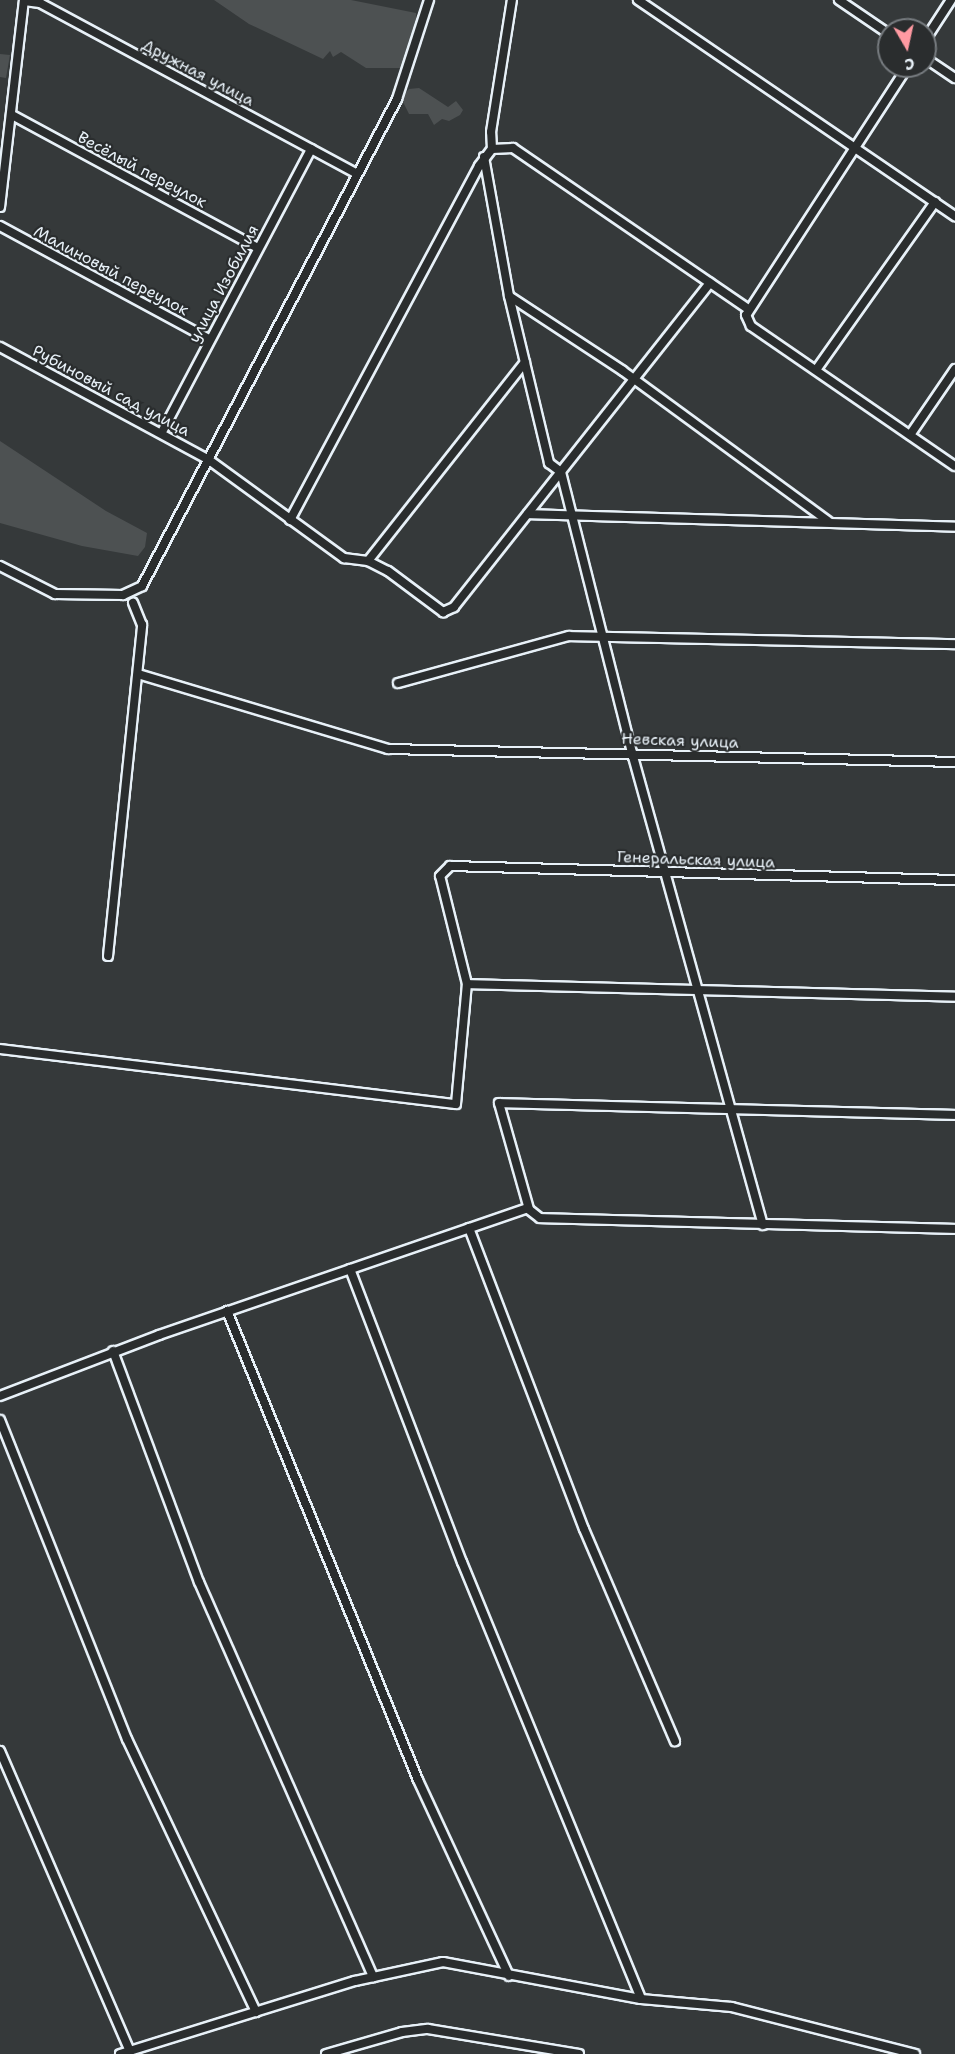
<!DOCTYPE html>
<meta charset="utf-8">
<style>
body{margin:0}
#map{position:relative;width:955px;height:2054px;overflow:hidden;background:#35393a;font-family:"Shantell Sans",sans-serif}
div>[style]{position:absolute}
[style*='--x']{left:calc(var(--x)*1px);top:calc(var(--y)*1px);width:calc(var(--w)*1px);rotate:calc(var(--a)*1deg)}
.green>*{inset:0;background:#4d5152}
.roads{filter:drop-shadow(2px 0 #e8f1f8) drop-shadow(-2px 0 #e8f1f8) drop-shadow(0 2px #e8f1f8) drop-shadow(0 -2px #e8f1f8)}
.minor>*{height:8px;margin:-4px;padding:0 4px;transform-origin:4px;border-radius:4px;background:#2a2d2e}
span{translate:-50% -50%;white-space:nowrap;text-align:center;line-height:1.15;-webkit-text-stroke:4.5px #2a2d2e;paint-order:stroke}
.street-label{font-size:16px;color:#e8f1f8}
.north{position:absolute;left:877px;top:18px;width:60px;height:60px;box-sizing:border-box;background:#2a2d2e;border:2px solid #767b7f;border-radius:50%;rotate:171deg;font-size:16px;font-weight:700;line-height:24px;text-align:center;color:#e8f1f8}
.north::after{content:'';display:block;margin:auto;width:21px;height:27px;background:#ff9aa2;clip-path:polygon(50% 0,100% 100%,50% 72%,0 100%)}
</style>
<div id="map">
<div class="green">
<i style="clip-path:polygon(214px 0,351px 0,416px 13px,416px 30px,403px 68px,366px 68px,341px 52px,333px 57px,330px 51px,323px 59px,249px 24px)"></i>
<i style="clip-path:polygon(0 54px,10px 55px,6px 78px,0 77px)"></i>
<i style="clip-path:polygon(419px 88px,448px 107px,456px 101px,463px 110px,460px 115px,449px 121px,442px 119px,434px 125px,428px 114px,409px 114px,401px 98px,409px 89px)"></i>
<i style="clip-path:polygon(0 441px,106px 511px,147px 533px,145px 547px,138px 556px,82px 546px,0 523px)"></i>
</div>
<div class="roads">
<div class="minor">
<i style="--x:638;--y:0;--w:384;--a:34.3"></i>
<i style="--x:839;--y:0;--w:60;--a:34.2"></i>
<i style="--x:24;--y:1;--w:16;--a:7"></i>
<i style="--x:40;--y:3;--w:360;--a:28.3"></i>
<i style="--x:925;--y:40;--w:48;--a:-57"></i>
<i style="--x:925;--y:58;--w:36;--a:34"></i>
<i style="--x:908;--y:66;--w:297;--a:123"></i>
<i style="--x:746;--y:315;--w:12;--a:66"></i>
<i style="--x:751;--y:326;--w:247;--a:34.5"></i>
<i style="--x:12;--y:115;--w:280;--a:28.4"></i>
<i style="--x:492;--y:149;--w:17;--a:-93"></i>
<i style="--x:491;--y:132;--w:134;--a:-81"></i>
<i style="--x:484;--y:157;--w:141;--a:79.8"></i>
<i style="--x:509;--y:296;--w:172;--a:76.5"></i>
<i style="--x:549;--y:463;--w:15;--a:37"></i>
<i style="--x:0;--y:207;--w:208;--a:-83.4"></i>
<i style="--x:0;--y:226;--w:238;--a:28.4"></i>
<i style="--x:509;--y:296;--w:136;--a:33.3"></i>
<i style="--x:623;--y:371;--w:254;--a:36.2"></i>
<i style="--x:0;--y:347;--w:238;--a:28.4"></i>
<i style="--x:209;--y:460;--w:167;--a:36"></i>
<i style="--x:344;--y:558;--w:24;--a:7"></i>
<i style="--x:368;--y:561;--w:22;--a:27"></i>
<i style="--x:388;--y:571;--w:69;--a:36.7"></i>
<i style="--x:443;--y:612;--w:12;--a:-24"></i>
<i style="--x:454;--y:607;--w:413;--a:-51.7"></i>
<i style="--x:816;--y:370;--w:206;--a:-54.7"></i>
<i style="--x:162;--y:432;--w:320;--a:-62.2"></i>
<i style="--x:910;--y:435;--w:80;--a:-55.7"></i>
<i style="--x:561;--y:472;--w:290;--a:75.8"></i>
<i style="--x:632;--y:753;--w:490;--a:74.5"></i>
<i style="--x:528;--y:514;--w:427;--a:1.7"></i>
<i style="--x:290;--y:520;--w:401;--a:-61.9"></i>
<i style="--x:479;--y:166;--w:21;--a:-53"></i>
<i style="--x:492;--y:149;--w:21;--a:-3"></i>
<i style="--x:513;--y:148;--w:283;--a:34.4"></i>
<i style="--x:368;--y:561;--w:253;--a:-51.7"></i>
<i style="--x:0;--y:566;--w:62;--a:27"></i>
<i style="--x:55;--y:594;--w:68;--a:0.8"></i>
<i style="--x:123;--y:595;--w:21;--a:-25"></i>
<i style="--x:142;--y:586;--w:550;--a:-62.36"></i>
<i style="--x:397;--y:99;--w:104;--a:-72.1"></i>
<i style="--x:138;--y:674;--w:261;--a:16.7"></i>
<i style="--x:388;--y:749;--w:567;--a:1.31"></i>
<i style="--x:398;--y:683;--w:177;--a:-15.4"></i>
<i style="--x:569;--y:636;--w:386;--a:1.2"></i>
<i style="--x:108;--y:956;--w:333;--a:-84.1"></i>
<i style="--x:142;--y:625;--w:24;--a:-112"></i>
<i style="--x:467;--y:984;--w:488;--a:1.5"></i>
<i style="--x:0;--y:1049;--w:459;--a:6.9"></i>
<i style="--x:456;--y:1104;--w:121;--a:-84.8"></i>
<i style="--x:467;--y:984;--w:111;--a:-104"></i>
<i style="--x:440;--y:876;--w:14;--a:-45"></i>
<i style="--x:450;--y:866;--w:505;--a:1.59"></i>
<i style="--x:529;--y:1209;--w:110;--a:-105.8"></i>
<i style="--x:499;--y:1103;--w:456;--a:1.5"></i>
<i style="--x:469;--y:1228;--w:322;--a:69.1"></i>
<i style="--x:584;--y:1529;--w:231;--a:66.8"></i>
<i style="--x:350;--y:1269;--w:314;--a:69.1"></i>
<i style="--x:462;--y:1562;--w:472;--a:67.7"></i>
<i style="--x:227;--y:1311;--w:506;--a:67.84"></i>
<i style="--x:418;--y:1780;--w:216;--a:65.1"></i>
<i style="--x:113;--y:1351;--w:246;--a:69.6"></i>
<i style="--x:199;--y:1582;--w:432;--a:66.2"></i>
<i style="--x:0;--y:1396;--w:170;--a:-21"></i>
<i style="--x:159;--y:1335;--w:389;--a:-19"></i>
<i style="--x:527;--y:1208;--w:16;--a:38"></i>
<i style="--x:540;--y:1218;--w:415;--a:1.5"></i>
<i style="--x:0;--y:1420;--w:343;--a:68.3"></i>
<i style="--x:127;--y:1739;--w:302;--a:64.7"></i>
<i style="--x:0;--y:1751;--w:327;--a:66.6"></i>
<i style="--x:120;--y:2054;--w:246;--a:-17.3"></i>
<i style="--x:355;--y:1981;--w:90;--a:-12.2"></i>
<i style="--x:443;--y:1962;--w:201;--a:10.6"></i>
<i style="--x:641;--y:1999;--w:91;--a:5"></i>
<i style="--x:732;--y:2007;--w:189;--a:14.4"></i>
<i style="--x:326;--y:2054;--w:79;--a:-16.1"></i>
<i style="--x:402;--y:2032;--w:26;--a:-7"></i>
<i style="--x:428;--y:2029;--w:153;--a:9.4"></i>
</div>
</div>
<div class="street-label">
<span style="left:198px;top:73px;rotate:28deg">Дружная улица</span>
<span style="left:142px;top:170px;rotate:28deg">Весёлый переулок</span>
<span style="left:111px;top:271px;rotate:28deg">Малиновый переулок</span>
<span style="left:224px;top:284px;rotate:-62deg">улица Изобилия</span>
<span style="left:111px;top:391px;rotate:28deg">Рубиновый сад улица</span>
<span style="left:680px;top:741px;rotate:2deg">Невская улица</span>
<span style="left:696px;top:860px;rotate:2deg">Генеральская улица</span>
</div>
<div class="north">С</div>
</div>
